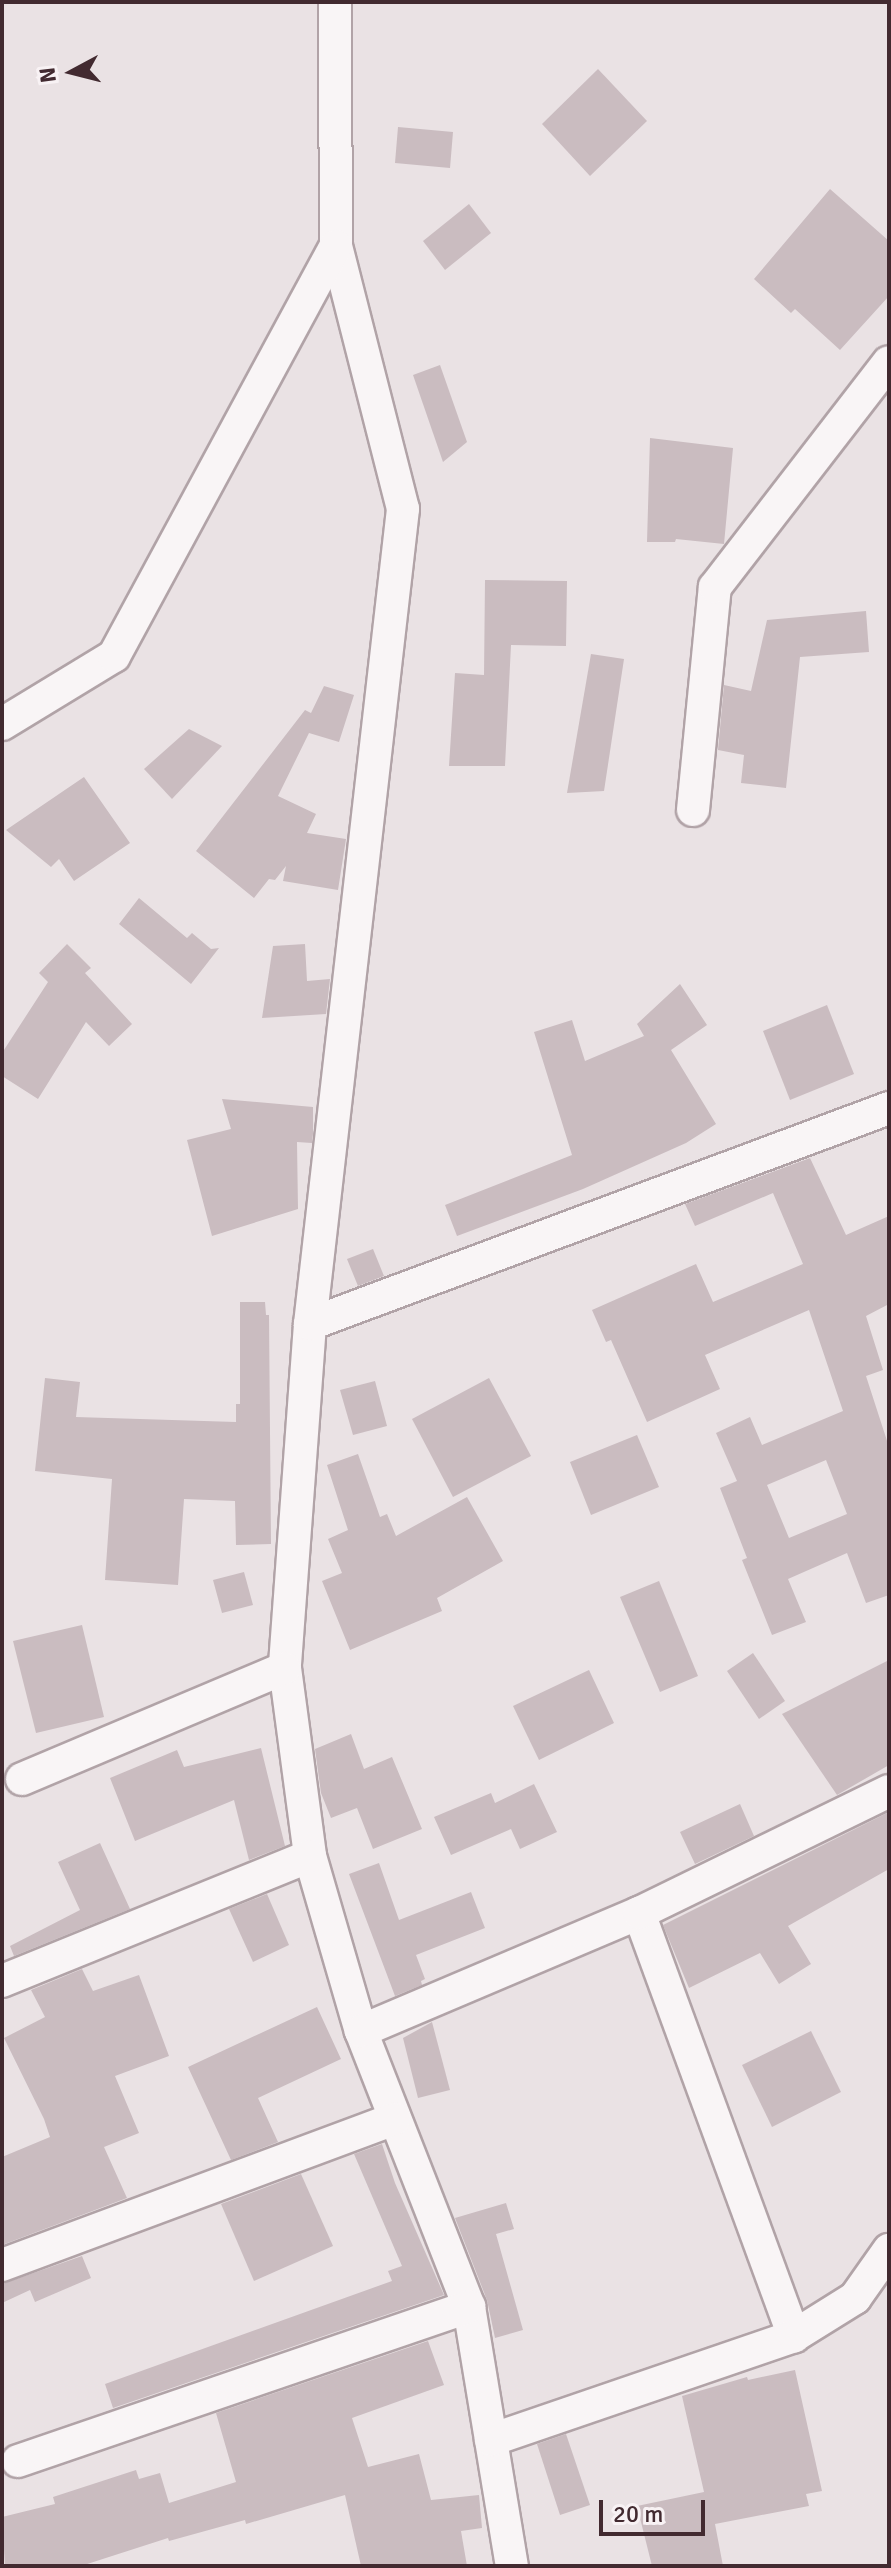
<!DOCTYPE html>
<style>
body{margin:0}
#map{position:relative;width:891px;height:2568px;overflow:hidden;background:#eae2e4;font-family:Signika,sans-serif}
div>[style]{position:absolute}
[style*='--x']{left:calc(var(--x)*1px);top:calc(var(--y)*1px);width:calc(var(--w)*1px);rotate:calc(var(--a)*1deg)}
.building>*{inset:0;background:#cabcc0}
.roads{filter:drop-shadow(2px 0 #b1a3a7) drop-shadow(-2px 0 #b1a3a7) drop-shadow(0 2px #b1a3a7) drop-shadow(0 -2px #b1a3a7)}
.minor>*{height:32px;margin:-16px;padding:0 16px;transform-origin:16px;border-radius:16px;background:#f9f5f6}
span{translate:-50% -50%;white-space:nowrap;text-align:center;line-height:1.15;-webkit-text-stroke:6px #f8f2f4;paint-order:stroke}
.frame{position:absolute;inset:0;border:4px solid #422a30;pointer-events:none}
.north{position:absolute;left:32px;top:32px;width:80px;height:80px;-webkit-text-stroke:6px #f8f2f4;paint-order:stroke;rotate:263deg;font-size:22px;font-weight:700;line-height:32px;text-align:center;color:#422a30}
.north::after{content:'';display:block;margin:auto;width:28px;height:36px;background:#422a30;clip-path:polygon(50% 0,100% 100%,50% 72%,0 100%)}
.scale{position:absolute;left:599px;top:2500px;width:106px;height:36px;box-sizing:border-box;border:4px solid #422a30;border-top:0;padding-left:10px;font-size:24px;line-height:28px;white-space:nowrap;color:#422a30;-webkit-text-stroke:6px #f8f2f4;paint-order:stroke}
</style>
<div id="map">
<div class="building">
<i style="clip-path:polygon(598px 69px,647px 121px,590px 176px,542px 124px)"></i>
<i style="clip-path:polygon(398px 127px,453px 132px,450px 168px,395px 163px)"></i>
<i style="clip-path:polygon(830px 189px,889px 241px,889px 296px,840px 350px,795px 309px,791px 313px,754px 279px)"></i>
<i style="clip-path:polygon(469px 204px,491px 233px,445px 270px,423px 241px)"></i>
<i style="clip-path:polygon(440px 365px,467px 442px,443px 462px,413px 375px)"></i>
<i style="clip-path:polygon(650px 438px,733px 448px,724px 544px,676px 539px,675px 542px,647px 542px)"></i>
<i style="clip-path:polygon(485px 580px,567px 581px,566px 646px,511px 645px,505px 766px,449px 766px,455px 673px,484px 675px)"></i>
<i style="clip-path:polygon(866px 611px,869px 652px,800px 657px,786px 788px,741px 783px,744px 755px,718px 750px,724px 685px,751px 691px,767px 620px)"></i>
<i style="clip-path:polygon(591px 654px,624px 659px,604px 791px,567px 793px)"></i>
<i style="clip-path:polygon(324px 686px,354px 695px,339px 742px,309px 733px,278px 796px,316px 814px,307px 833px,346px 839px,338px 890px,283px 881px,286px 866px,275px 880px,269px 879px,254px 898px,196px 851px,305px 710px,311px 713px)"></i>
<i style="clip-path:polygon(189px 729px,222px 746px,172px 799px,144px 769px)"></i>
<i style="clip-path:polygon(84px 777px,130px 843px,74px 881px,59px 859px,51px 867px,6px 830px)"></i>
<i style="clip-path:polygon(139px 898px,187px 938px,192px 933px,211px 949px,219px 948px,191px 984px,119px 924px)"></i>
<i style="clip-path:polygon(67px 944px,91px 968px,85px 973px,132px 1024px,109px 1046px,86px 1022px,38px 1099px,2px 1076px,2px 1053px,48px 982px,39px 973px)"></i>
<i style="clip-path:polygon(305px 944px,307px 981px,330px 979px,326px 1014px,262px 1018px,273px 946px)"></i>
<i style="clip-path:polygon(680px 984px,707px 1025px,671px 1050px,716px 1124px,686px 1143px,583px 1189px,457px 1236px,445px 1205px,572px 1155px,534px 1032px,572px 1020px,585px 1061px,644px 1036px,637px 1024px)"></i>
<i style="clip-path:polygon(827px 1005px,854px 1074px,790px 1100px,763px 1031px)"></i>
<i style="clip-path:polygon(222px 1099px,313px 1107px,313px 1134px,312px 1143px,297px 1142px,298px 1209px,212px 1236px,187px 1140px,231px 1129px)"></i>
<i style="clip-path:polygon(evenodd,810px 1158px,846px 1235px,889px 1216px,889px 1304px,866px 1316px,883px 1370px,866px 1376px,889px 1447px,889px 1595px,866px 1603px,847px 1553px,788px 1579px,806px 1622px,772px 1635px,742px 1560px,747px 1558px,720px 1488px,737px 1481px,716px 1433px,750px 1417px,762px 1445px,843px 1411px,809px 1310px,705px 1355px,720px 1389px,647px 1422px,611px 1340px,606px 1342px,592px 1310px,696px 1264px,713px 1302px,803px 1264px,773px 1193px,695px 1226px,685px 1204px,810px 1158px,826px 1460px,847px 1514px,789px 1538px,767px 1485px,826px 1460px)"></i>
<i style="clip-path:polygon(373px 1249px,384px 1276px,358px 1286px,347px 1259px)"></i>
<i style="clip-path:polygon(240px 1302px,265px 1302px,266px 1315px,269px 1315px,271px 1544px,236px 1545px,235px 1501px,184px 1499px,178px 1585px,105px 1580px,112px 1479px,35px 1471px,45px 1378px,80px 1382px,76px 1417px,236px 1422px,236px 1404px,240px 1404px)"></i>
<i style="clip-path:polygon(489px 1378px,531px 1456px,453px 1497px,412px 1419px)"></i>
<i style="clip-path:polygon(375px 1381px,387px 1426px,353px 1435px,340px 1390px)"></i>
<i style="clip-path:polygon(637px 1435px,659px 1487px,591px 1515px,570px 1462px)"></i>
<i style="clip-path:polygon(358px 1454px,380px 1517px,387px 1514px,396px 1536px,467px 1497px,503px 1561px,437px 1598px,442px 1611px,350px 1650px,322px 1581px,342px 1573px,328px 1539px,348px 1530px,327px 1465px)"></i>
<i style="clip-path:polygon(244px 1572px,253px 1605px,222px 1613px,213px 1580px)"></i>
<i style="clip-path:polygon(659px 1581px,698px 1676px,660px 1692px,620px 1597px)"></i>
<i style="clip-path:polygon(82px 1625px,104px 1717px,36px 1733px,13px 1641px)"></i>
<i style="clip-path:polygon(753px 1653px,785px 1701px,759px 1719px,727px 1671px)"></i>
<i style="clip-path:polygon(889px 1660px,889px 1765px,837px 1795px,782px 1714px)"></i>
<i style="clip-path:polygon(589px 1670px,614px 1723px,539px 1760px,513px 1706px)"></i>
<i style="clip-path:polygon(351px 1734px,364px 1769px,392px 1757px,422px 1829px,373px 1849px,357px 1808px,331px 1818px,321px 1793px,315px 1749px)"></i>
<i style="clip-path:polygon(261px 1748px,285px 1846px,249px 1860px,234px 1800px,135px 1841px,110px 1778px,177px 1750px,184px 1767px)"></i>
<i style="clip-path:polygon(534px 1784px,557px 1832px,520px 1849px,511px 1829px,451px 1855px,434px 1817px,491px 1793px,495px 1803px)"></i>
<i style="clip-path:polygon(740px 1804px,754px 1836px,695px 1864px,680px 1832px)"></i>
<i style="clip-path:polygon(889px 1812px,889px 1869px,788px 1926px,811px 1964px,779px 1984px,760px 1953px,689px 1988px,663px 1925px)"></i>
<i style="clip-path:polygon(100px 1843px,130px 1909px,14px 1956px,10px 1946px,80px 1910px,58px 1862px)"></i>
<i style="clip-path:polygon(379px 1863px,399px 1920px,471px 1892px,485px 1928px,416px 1955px,425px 1979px,421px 1981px,422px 1985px,395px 1996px,349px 1874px)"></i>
<i style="clip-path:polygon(267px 1894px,289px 1945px,253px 1962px,229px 1909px)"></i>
<i style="clip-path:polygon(82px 1969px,93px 1991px,139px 1975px,169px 2056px,115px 2076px,139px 2133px,104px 2147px,127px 2198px,2px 2245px,2px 2157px,50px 2137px,44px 2119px,4px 2038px,45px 2017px,31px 1990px)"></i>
<i style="clip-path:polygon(317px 2007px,341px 2059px,258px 2098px,278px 2142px,231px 2160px,188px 2067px)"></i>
<i style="clip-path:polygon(432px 2022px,450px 2090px,418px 2098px,403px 2038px)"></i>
<i style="clip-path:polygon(811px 2031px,841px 2092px,772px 2127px,742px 2065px)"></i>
<i style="clip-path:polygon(382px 2144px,395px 2183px,444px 2295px,113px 2408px,105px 2384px,392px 2281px,388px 2271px,402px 2266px,354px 2154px)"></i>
<i style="clip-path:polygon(301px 2174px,333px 2246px,254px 2281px,221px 2204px)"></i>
<i style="clip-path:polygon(506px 2203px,514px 2229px,496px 2234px,523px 2330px,495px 2338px,487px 2300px,455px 2218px)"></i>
<i style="clip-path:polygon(82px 2256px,91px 2278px,35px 2302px,30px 2290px,2px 2303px,2px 2284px)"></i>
<i style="clip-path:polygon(428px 2341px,444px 2385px,352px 2418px,368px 2467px,419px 2454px,431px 2500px,479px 2495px,482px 2528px,461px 2531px,467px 2566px,361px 2566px,345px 2495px,246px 2524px,245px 2520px,169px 2541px,168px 2538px,81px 2566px,5px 2566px,2px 2517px,55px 2504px,53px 2497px,136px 2470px,139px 2479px,160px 2473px,169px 2503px,236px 2482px,216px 2413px)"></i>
<i style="clip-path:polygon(795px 2370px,822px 2491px,806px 2494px,809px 2506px,715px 2524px,723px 2566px,652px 2566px,637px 2506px,704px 2492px,682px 2396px,747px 2377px,748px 2380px)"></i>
<i style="clip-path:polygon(566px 2434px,590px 2505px,560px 2515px,537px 2444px)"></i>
</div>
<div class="roads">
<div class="minor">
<i style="--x:335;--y:2;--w:244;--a:89.8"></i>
<i style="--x:336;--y:246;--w:271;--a:75.7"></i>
<i style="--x:403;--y:509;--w:820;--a:96.51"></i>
<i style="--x:310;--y:1324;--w:345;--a:94.2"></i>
<i style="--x:285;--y:1668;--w:190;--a:82.4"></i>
<i style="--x:310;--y:1856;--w:182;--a:73.8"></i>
<i style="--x:361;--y:2031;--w:296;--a:68.6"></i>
<i style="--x:469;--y:2307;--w:263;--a:80.6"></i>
<i style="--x:2;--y:724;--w:131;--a:-31.3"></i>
<i style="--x:114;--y:656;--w:466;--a:-61.6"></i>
<i style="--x:693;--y:810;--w:224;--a:-84.4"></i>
<i style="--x:715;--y:587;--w:284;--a:-52.3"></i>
<i style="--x:310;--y:1324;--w:618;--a:-20.46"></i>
<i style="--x:22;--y:1779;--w:285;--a:-22.9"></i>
<i style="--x:639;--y:1913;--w:451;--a:69.9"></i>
<i style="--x:2;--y:1981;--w:332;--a:-22.1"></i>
<i style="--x:361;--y:2031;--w:302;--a:-23"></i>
<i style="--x:639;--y:1913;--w:278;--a:-26"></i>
<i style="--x:2;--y:2265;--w:419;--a:-20.4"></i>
<i style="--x:491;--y:2440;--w:320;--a:-18.9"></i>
<i style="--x:794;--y:2336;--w:72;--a:-31.9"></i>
<i style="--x:855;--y:2298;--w:59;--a:-54.7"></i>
<i style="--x:18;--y:2461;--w:477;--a:-18.9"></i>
</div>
</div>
<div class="frame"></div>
<div class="north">N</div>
<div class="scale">20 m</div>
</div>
